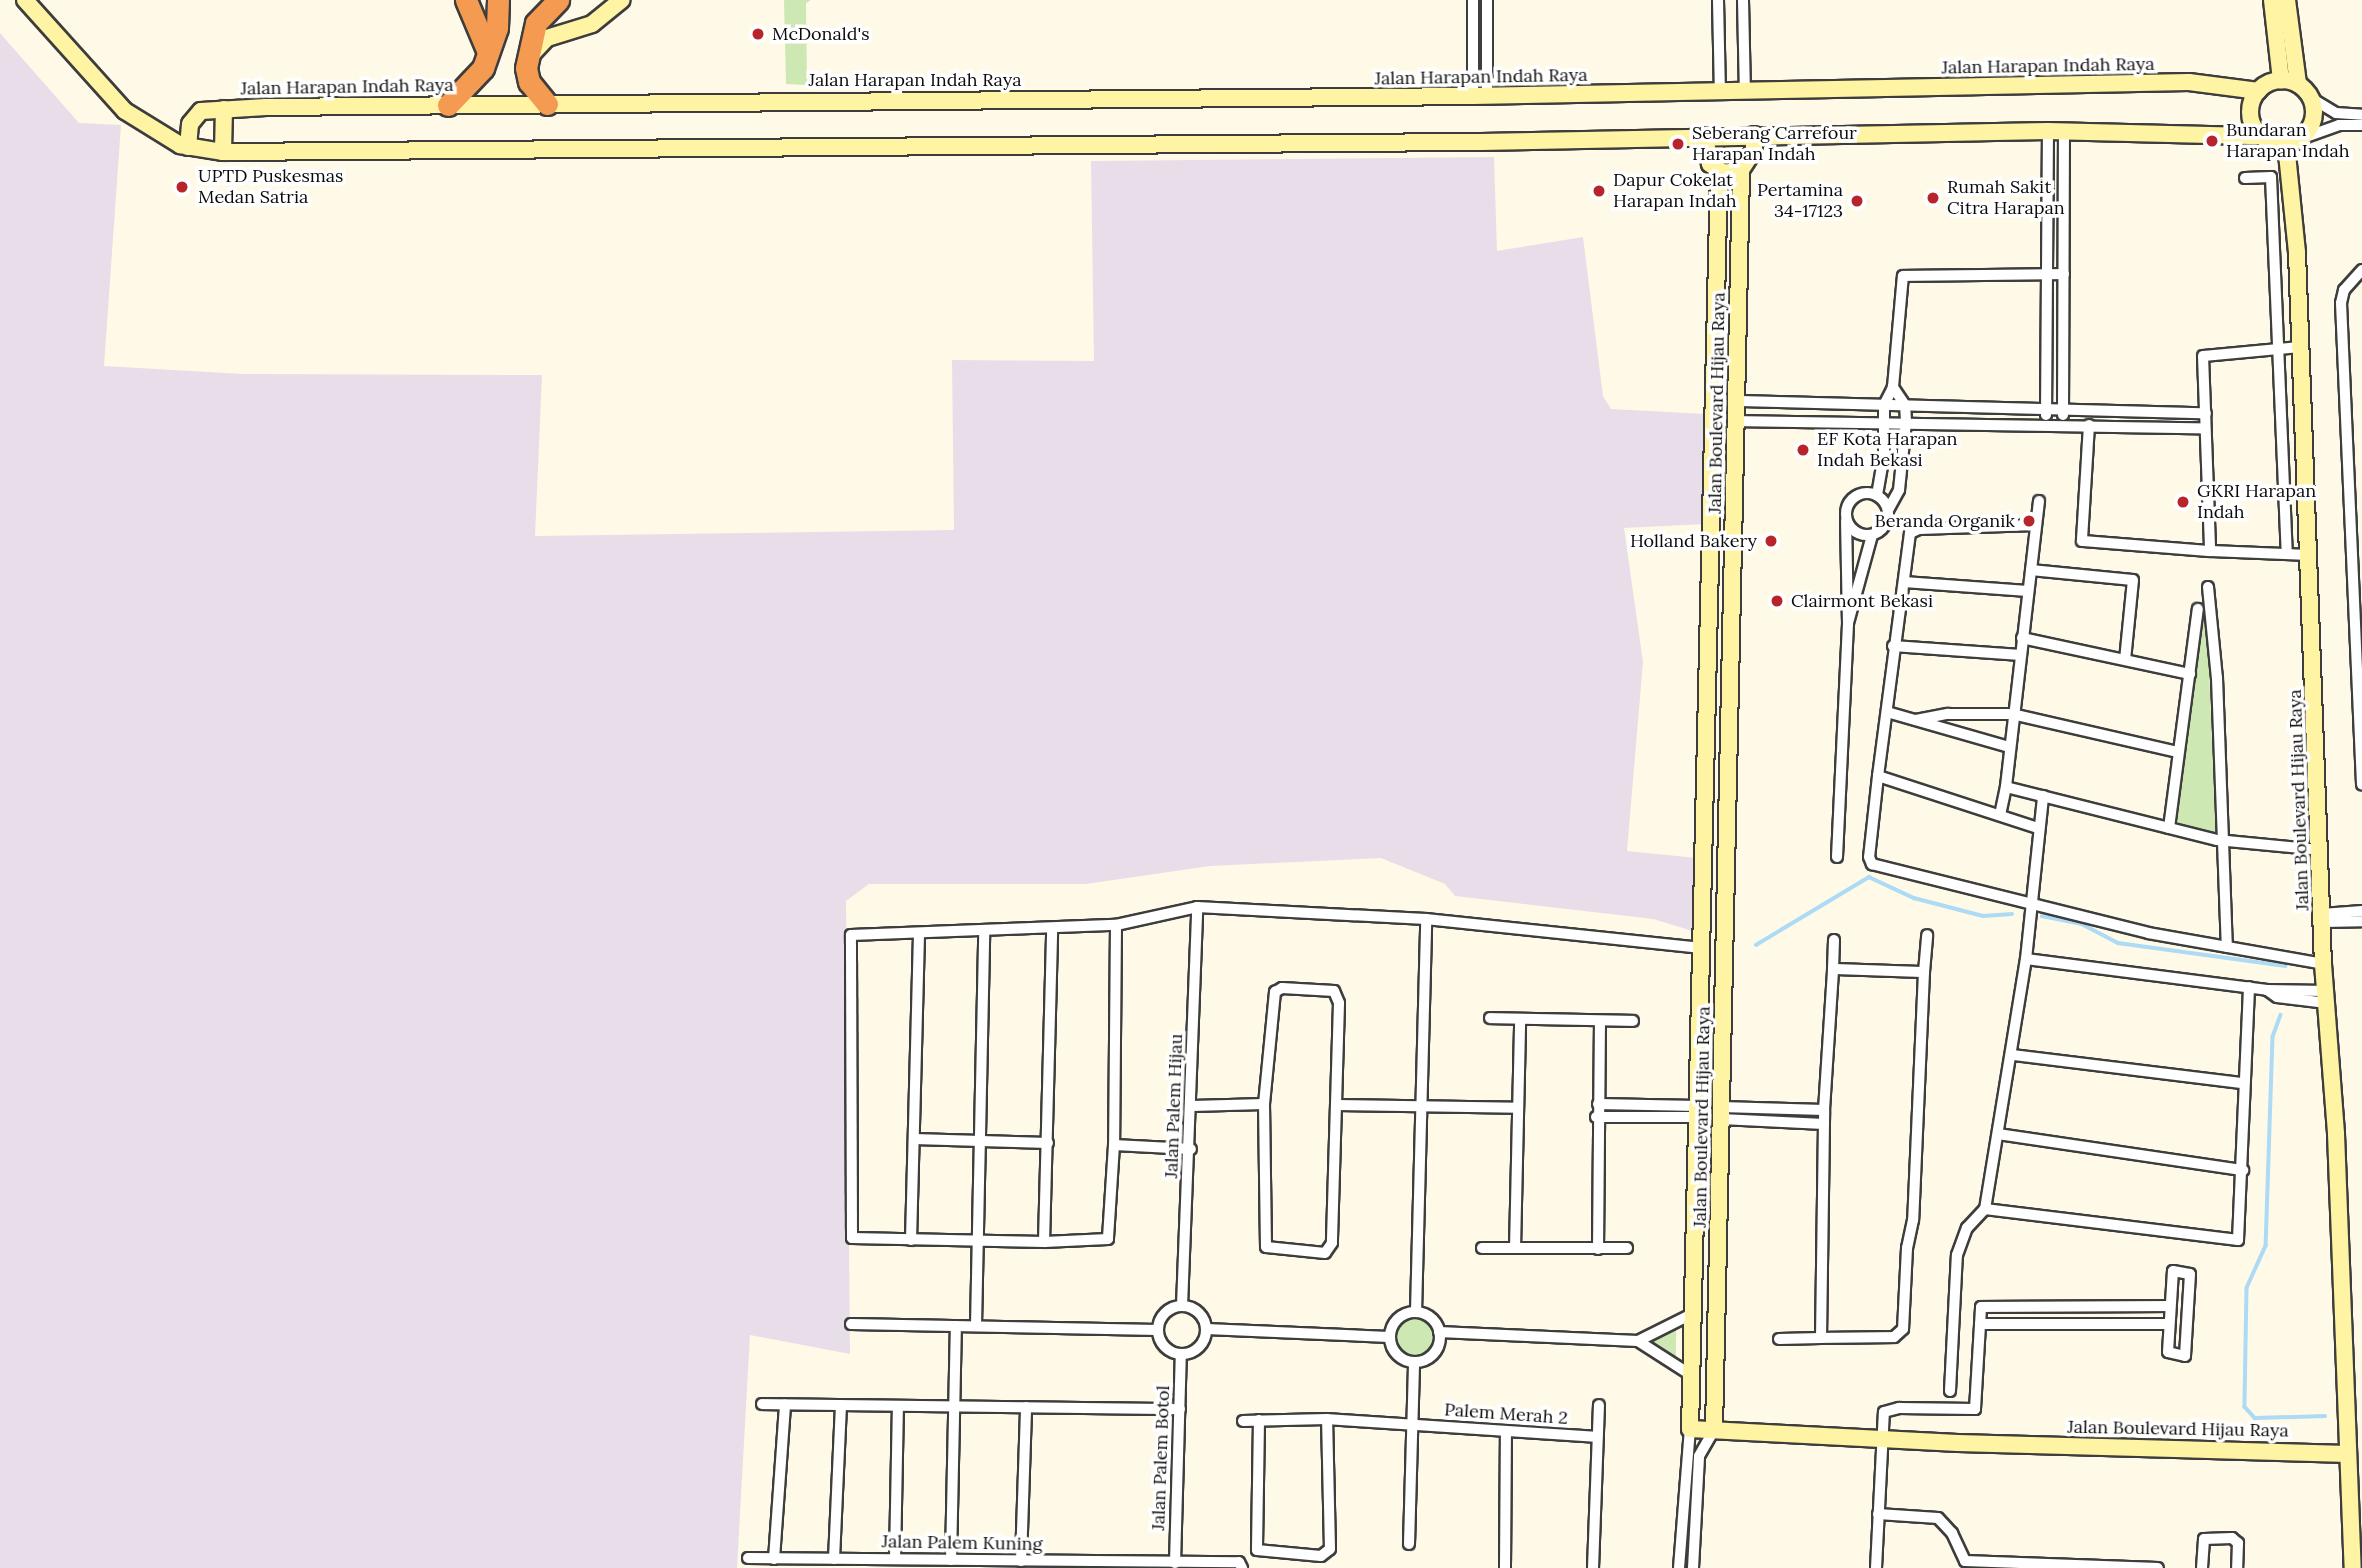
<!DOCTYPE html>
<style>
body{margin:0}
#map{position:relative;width:2362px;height:1568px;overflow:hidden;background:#fffae7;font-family:Lora,serif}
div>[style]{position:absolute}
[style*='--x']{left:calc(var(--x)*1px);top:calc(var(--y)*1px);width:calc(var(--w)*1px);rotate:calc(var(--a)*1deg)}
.industrial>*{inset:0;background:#e8deea}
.green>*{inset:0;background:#cee8b3}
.round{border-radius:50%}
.stream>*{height:3.5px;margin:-1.75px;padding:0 1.75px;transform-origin:1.75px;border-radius:1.75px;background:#addaf5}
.roads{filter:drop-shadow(2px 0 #3d3d3d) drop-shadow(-2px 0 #3d3d3d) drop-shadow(0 2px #3d3d3d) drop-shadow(0 -2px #3d3d3d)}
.street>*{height:10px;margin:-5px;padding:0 5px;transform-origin:5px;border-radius:5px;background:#fff}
.street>.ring{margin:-5px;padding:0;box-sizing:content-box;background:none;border:10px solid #fff;border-radius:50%}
.secondary>*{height:16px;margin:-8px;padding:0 8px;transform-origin:8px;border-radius:8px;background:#fff4a3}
.secondary>.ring{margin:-8px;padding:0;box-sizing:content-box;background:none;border:16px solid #fff4a3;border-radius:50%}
.highway>*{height:21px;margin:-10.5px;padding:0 10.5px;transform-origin:10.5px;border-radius:10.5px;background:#f49b51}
.dots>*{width:19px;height:19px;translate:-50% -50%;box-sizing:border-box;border:4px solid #fff;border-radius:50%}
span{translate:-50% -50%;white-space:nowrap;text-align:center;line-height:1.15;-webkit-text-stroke:7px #fff;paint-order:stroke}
.poi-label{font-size:18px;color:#0a0a0a}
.left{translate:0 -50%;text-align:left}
.right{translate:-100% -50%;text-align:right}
.street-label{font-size:18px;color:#0a0a0a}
</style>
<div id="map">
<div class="industrial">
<i style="clip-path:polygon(0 33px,79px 123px,121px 125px,104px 366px,243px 374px,542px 375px,535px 536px,954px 530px,952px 360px,1094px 361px,1091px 161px,1494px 157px,1497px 251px,1583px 237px,1603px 396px,1611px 409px,1706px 414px,1705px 524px,1624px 528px,1643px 662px,1627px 851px,1697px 858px,1696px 932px,1653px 919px,1455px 896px,1445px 884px,1381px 858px,1210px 866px,1086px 884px,869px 884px,846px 901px,850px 1354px,750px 1335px,737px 1568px,0 1568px)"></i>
</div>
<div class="green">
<i style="clip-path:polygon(784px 0,811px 0,806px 3px,807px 85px,786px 84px)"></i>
<i style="clip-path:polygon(1742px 142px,1734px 160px,1720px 160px,1716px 143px)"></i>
<i style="clip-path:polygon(2203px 620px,2207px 622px,2216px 834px,2176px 825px,2180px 760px)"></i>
<i class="round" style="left:1390px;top:1312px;width:50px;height:50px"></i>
<i style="clip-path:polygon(1676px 1329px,1676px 1358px,1651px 1342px)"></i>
</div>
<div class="stream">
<i style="--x:2042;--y:916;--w:41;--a:11.3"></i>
<i style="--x:2082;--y:924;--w:41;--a:27.8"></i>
<i style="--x:2118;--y:943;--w:169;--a:7.8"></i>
<i style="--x:1756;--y:945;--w:132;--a:-31"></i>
<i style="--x:1869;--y:877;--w:50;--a:25"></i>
<i style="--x:1914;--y:898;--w:71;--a:14.6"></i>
<i style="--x:1983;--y:916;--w:29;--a:-4"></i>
<i style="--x:2281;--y:1015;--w:23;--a:110"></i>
<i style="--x:2273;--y:1037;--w:209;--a:91.9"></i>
<i style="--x:2266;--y:1246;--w:46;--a:114.3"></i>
<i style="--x:2247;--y:1288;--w:119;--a:91"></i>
<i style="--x:2245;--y:1407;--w:15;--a:48"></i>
<i style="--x:2255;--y:1418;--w:70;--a:-1.6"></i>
</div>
<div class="roads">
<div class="street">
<i style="--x:1487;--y:0;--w:96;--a:90"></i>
<i style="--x:1718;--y:0;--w:92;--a:88.8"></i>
<i style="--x:1743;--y:0;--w:92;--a:88.8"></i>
<i style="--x:1473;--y:96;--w:96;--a:-90"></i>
<i style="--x:2311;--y:98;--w:29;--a:31"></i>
<i style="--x:2336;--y:113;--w:26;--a:4"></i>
<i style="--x:2300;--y:139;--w:41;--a:-19.7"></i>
<i style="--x:2339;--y:125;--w:23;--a:0"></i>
<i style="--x:2245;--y:178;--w:26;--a:-2"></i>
<i style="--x:2271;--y:177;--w:376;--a:87.6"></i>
<i style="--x:2362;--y:270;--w:27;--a:132"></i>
<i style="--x:2344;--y:290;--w:13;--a:103"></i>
<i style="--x:2341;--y:303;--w:482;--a:87.5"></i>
<i style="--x:2300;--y:347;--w:97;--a:174.7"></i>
<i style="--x:2203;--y:356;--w:195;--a:87.9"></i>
<i style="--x:2210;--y:551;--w:100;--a:2.3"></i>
<i style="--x:1736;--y:401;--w:470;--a:1.5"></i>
<i style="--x:2046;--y:415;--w:284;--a:-89.6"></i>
<i style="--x:2063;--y:415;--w:284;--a:-89.8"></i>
<i style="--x:1736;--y:421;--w:469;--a:0.9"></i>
<i style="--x:2089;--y:425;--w:116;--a:93.5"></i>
<i style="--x:2082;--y:541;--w:128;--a:4.5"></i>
<i class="ring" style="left:1846px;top:493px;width:32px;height:32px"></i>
<i style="--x:1877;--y:495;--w:41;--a:-80.1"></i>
<i style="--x:1884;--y:455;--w:50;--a:-90"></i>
<i style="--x:1884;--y:405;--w:20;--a:-63"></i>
<i style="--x:1893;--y:387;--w:111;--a:-84.9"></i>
<i style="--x:1903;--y:276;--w:161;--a:-0.7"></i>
<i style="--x:2039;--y:501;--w:288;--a:96.6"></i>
<i style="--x:2006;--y:787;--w:218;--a:14.1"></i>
<i style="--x:2217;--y:840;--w:103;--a:5.5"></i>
<i style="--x:1888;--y:510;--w:23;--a:-61"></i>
<i style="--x:1899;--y:490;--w:68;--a:-84.1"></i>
<i style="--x:1906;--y:422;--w:17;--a:-93"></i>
<i style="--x:1905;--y:405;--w:22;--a:-124"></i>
<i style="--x:2035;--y:525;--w:116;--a:178"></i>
<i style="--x:1919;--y:529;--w:10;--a:156"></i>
<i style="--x:1910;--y:533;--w:245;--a:97.5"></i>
<i style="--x:1878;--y:776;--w:81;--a:96.3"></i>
<i style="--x:1869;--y:857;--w:8;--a:67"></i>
<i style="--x:1872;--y:864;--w:284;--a:14"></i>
<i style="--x:2148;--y:933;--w:178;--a:10"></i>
<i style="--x:2031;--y:570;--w:102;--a:5.6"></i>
<i style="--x:2133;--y:580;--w:80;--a:95.7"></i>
<i style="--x:1904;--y:582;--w:124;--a:4.2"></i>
<i style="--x:2208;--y:587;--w:91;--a:84.4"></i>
<i style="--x:2217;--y:678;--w:269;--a:87.9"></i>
<i style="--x:1848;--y:623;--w:91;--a:-74.7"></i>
<i style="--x:2022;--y:638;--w:172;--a:12.1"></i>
<i style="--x:1893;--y:646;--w:128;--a:4"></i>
<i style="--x:1887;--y:712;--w:127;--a:16"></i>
<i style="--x:1916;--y:720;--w:33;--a:-11"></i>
<i style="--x:1948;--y:714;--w:64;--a:0"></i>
<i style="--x:2012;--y:714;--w:170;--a:12.9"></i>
<i style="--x:1878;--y:776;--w:168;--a:18"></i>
<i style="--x:2000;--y:815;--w:29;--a:-78"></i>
<i style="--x:2169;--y:828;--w:221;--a:-82.5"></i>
<i style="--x:1837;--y:857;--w:234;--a:-87.3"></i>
<i style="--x:1848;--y:623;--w:102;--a:-91.1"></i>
<i style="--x:2322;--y:914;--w:40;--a:-4.3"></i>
<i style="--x:2323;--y:922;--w:39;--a:-1"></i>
<i style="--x:1116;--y:925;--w:220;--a:90.5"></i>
<i style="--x:1114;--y:1145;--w:94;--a:93.7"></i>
<i style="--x:1108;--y:1239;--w:64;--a:177.3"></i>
<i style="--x:1044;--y:1242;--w:192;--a:-178.8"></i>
<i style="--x:852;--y:1238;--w:303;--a:-90.2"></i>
<i style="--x:851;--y:935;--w:265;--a:-2.2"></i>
<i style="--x:1116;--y:925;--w:83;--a:-12.5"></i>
<i style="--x:1197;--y:907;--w:229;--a:3"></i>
<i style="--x:1426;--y:919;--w:277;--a:6"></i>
<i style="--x:2026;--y:959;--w:243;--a:7.3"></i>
<i style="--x:2267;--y:990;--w:59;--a:1"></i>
<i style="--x:1833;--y:969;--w:91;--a:1.9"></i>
<i style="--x:1924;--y:972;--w:248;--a:92.5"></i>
<i style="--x:1913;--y:1220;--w:29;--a:102"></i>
<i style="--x:1907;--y:1248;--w:81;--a:92.8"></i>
<i style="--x:1903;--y:1329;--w:12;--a:138"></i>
<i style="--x:1894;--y:1337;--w:73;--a:179.2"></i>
<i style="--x:1821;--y:1338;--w:228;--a:-89.2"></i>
<i style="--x:1824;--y:1110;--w:141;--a:-86.3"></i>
<i style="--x:1833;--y:969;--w:29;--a:-88"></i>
<i style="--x:1924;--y:972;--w:37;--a:-85"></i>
<i style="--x:1282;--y:988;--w:52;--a:3.3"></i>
<i style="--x:1334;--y:991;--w:13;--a:67"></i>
<i style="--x:1339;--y:1003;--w:240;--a:91.7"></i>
<i style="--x:1332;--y:1243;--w:12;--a:125"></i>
<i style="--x:1325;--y:1253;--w:59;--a:-174.2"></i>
<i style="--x:1266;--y:1247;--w:143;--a:-90.8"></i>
<i style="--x:1264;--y:1104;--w:113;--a:-84.4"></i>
<i style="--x:1275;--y:992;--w:8;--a:-30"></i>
<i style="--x:2267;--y:990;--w:12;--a:35"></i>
<i style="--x:2277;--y:997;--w:50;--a:6.8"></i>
<i style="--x:1490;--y:1018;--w:143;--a:1.2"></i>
<i style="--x:2013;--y:1055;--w:231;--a:7"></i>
<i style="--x:1598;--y:1104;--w:99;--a:1.2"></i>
<i style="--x:1337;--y:1105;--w:181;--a:0.9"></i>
<i style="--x:1192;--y:1106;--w:72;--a:-1.6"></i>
<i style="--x:1721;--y:1107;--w:103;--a:1.7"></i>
<i style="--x:1596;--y:1117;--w:101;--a:0"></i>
<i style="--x:1721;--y:1119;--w:103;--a:2.8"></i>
<i style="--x:1998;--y:1134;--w:248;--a:8.4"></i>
<i style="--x:914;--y:1139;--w:134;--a:1.7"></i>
<i style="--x:1114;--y:1145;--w:77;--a:3"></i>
<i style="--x:1985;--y:1209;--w:255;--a:7"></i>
<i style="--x:2238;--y:1240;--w:253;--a:-87.5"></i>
<i style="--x:911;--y:1240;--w:307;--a:-88.5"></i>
<i style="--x:1044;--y:1242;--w:313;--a:-88.5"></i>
<i style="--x:1482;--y:1248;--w:145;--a:0"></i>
<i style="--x:1515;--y:1248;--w:229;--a:-88.7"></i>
<i style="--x:1598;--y:1249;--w:226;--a:-89.5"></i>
<i style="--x:2173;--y:1271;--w:17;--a:10"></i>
<i style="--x:2190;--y:1274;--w:82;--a:93.5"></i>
<i style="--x:2185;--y:1356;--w:17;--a:-167"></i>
<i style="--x:2168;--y:1352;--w:81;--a:-86.5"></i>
<i style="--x:1182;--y:1306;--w:399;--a:-87.8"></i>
<i class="ring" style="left:1158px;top:1306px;width:38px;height:38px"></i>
<i class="ring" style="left:1390px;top:1312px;width:40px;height:40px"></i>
<i style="--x:1416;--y:1312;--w:393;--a:-88.5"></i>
<i style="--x:851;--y:1324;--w:307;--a:1.1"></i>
<i style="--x:1980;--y:1324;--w:188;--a:0"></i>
<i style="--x:976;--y:1326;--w:396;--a:-88.8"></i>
<i style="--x:1206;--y:1329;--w:183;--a:2.5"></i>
<i style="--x:1439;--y:1332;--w:199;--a:2.6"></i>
<i style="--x:1638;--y:1341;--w:60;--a:-26.6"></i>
<i style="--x:1779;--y:1339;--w:42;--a:-1.4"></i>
<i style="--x:1638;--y:1341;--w:63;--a:32.7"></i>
<i style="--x:1950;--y:1391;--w:136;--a:-87.1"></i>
<i style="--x:1957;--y:1255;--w:29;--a:-70"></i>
<i style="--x:1967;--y:1228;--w:26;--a:-47"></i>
<i style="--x:1985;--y:1209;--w:253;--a:-80.7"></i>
<i style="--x:2026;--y:959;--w:164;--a:-84"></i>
<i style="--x:762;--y:1404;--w:418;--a:0.7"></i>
<i style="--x:1259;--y:1420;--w:130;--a:90.9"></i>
<i style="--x:1257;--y:1550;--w:64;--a:5.4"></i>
<i style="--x:1321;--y:1556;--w:11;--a:-38"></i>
<i style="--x:1330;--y:1549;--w:130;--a:-91.3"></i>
<i style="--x:1243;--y:1421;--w:84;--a:-1.4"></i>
<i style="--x:1327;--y:1419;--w:271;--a:3.8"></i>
<i style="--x:1878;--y:1514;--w:60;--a:3.8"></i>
<i style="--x:1938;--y:1518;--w:21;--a:47"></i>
<i style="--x:1952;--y:1533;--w:31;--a:65"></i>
<i style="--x:1965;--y:1561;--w:193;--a:2.1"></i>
<i style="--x:1409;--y:1544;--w:181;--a:-88.4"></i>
<i style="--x:748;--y:1558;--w:491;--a:0.5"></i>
<i style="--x:1239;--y:1562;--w:7;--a:63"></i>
<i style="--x:774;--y:1559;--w:155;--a:-85.9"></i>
<i style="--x:834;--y:1559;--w:154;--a:-87.4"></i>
<i style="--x:895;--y:1559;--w:153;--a:-88.9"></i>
<i style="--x:951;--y:1560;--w:234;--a:-88.8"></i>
<i style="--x:1021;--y:1561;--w:154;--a:-88.1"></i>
<i style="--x:1175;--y:1563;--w:209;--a:-88.4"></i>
<i style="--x:1505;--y:1568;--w:134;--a:-89.6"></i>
<i style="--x:1593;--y:1568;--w:163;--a:-87.9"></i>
<i style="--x:1679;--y:1568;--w:139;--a:-85.5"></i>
<i style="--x:1693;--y:1568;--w:112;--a:-86.9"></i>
<i style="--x:1699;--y:1456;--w:30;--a:-60"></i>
<i style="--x:1876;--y:1568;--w:156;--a:-87.1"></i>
<i style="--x:1884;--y:1412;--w:16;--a:-15"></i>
<i style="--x:1899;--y:1408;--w:76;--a:0.8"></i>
<i style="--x:1975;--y:1409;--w:102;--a:-86.6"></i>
<i style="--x:1981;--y:1307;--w:188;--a:-0.3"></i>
<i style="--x:2202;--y:1568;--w:29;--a:-86"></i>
<i style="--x:2204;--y:1539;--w:28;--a:-2"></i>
<i style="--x:2232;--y:1538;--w:8;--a:40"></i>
<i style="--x:2238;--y:1543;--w:25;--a:92"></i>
</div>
<div class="secondary">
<i style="--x:25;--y:0;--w:149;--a:48"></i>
<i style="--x:125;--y:111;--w:65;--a:31.7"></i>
<i style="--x:180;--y:145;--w:44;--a:9.2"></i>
<i style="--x:223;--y:152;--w:1258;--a:-0.46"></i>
<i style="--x:1481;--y:142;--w:567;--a:-1.11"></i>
<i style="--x:2048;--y:131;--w:212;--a:1.4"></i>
<i style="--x:2272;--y:0;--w:81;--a:83.6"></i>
<i style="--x:2287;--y:0;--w:85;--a:82.5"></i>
<i style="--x:531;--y:55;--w:23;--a:-47"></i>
<i style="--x:547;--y:38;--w:47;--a:-17.3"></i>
<i style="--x:592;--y:24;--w:38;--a:-39"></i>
<i class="ring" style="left:2250px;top:80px;width:48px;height:48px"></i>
<i style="--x:1705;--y:136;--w:28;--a:80"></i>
<i style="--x:1710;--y:164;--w:17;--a:33"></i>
<i style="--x:1724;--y:173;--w:17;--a:-10"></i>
<i style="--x:1741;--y:170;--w:24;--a:-57"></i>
<i style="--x:1754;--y:150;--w:15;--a:-90"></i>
<i style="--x:2286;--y:144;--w:110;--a:84.2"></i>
<i style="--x:2297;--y:253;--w:711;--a:87.91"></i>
<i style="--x:2323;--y:964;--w:170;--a:85.6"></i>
<i style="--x:2336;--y:1134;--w:434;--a:87.8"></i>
<i style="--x:188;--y:147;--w:23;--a:-85"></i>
<i style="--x:190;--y:124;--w:17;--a:-50"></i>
<i style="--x:201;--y:111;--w:65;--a:-3.5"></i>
<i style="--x:266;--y:107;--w:1207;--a:-0.52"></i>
<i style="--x:1473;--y:96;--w:716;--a:-1.12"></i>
<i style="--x:2189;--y:82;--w:70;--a:7.4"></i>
<i style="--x:223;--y:152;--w:43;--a:-88.7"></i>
<i style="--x:1719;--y:172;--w:1257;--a:91.32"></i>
<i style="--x:1690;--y:1429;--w:268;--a:3"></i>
<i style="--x:1958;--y:1443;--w:390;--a:1.6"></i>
<i style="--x:1714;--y:1430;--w:1260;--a:-88.77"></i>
</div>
<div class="highway">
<i style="--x:466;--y:0;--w:56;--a:67.1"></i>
<i style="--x:547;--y:104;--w:28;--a:-129"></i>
<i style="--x:529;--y:82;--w:14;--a:-102"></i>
<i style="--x:526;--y:68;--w:46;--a:-77.5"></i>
<i style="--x:536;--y:23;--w:32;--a:-46"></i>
<i style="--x:448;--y:105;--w:51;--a:-46.6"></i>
<i style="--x:483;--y:68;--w:42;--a:-70.7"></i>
<i style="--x:497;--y:28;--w:28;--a:-88"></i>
</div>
</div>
<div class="dots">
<i style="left:758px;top:34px;background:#b8242c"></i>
<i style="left:2212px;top:141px;background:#b8242c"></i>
<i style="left:1678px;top:144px;background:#b8242c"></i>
<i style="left:182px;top:187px;background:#b8242c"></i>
<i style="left:1599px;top:191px;background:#b8242c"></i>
<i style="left:1933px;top:198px;background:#b8242c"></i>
<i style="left:1857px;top:201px;background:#b8242c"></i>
<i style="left:1803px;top:450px;background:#b8242c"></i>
<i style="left:2183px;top:502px;background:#b8242c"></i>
<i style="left:2029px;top:521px;background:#b8242c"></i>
<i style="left:1771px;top:541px;background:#b8242c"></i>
<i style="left:1777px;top:601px;background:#b8242c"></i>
</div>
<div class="poi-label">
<span class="left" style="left:772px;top:34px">McDonald's</span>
<span class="left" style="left:2226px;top:141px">Bundaran<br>Harapan Indah</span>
<span class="left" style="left:1692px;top:144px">Seberang Carrefour<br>Harapan Indah</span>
<span class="left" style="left:198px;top:187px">UPTD Puskesmas<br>Medan Satria</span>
<span class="left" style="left:1613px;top:191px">Dapur Cokelat<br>Harapan Indah</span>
<span class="left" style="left:1947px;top:198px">Rumah Sakit<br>Citra Harapan</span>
<span class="right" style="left:1843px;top:201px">Pertamina<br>34-17123</span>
<span class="left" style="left:1817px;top:450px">EF Kota Harapan<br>Indah Bekasi</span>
<span class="left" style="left:2197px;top:502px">GKRI Harapan<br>Indah</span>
<span class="right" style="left:2015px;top:521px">Beranda Organik</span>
<span class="right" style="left:1757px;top:541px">Holland Bakery</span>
<span class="left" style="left:1791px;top:601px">Clairmont Bekasi</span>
</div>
<div class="street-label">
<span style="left:2048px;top:66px;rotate:-1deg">Jalan Harapan Indah Raya</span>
<span style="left:1481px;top:77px;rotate:-1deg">Jalan Harapan Indah Raya</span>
<span style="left:915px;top:80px">Jalan Harapan Indah Raya</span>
<span style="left:347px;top:87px;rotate:-1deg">Jalan Harapan Indah Raya</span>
<span style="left:1717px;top:403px;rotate:-89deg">Jalan Boulevard Hijau Raya</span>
<span style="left:2299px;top:800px;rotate:-92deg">Jalan Boulevard Hijau Raya</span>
<span style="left:1174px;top:1106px;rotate:-88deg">Jalan Palem Hijau</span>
<span style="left:1702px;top:1117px;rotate:-89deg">Jalan Boulevard Hijau Raya</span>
<span style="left:1506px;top:1414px;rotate:4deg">Palem Merah 2</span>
<span style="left:2178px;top:1429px;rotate:1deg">Jalan Boulevard Hijau Raya</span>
<span style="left:1161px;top:1458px;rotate:-88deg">Jalan Palem Botol</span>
<span style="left:962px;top:1543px;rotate:1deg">Jalan Palem Kuning</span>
</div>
</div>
